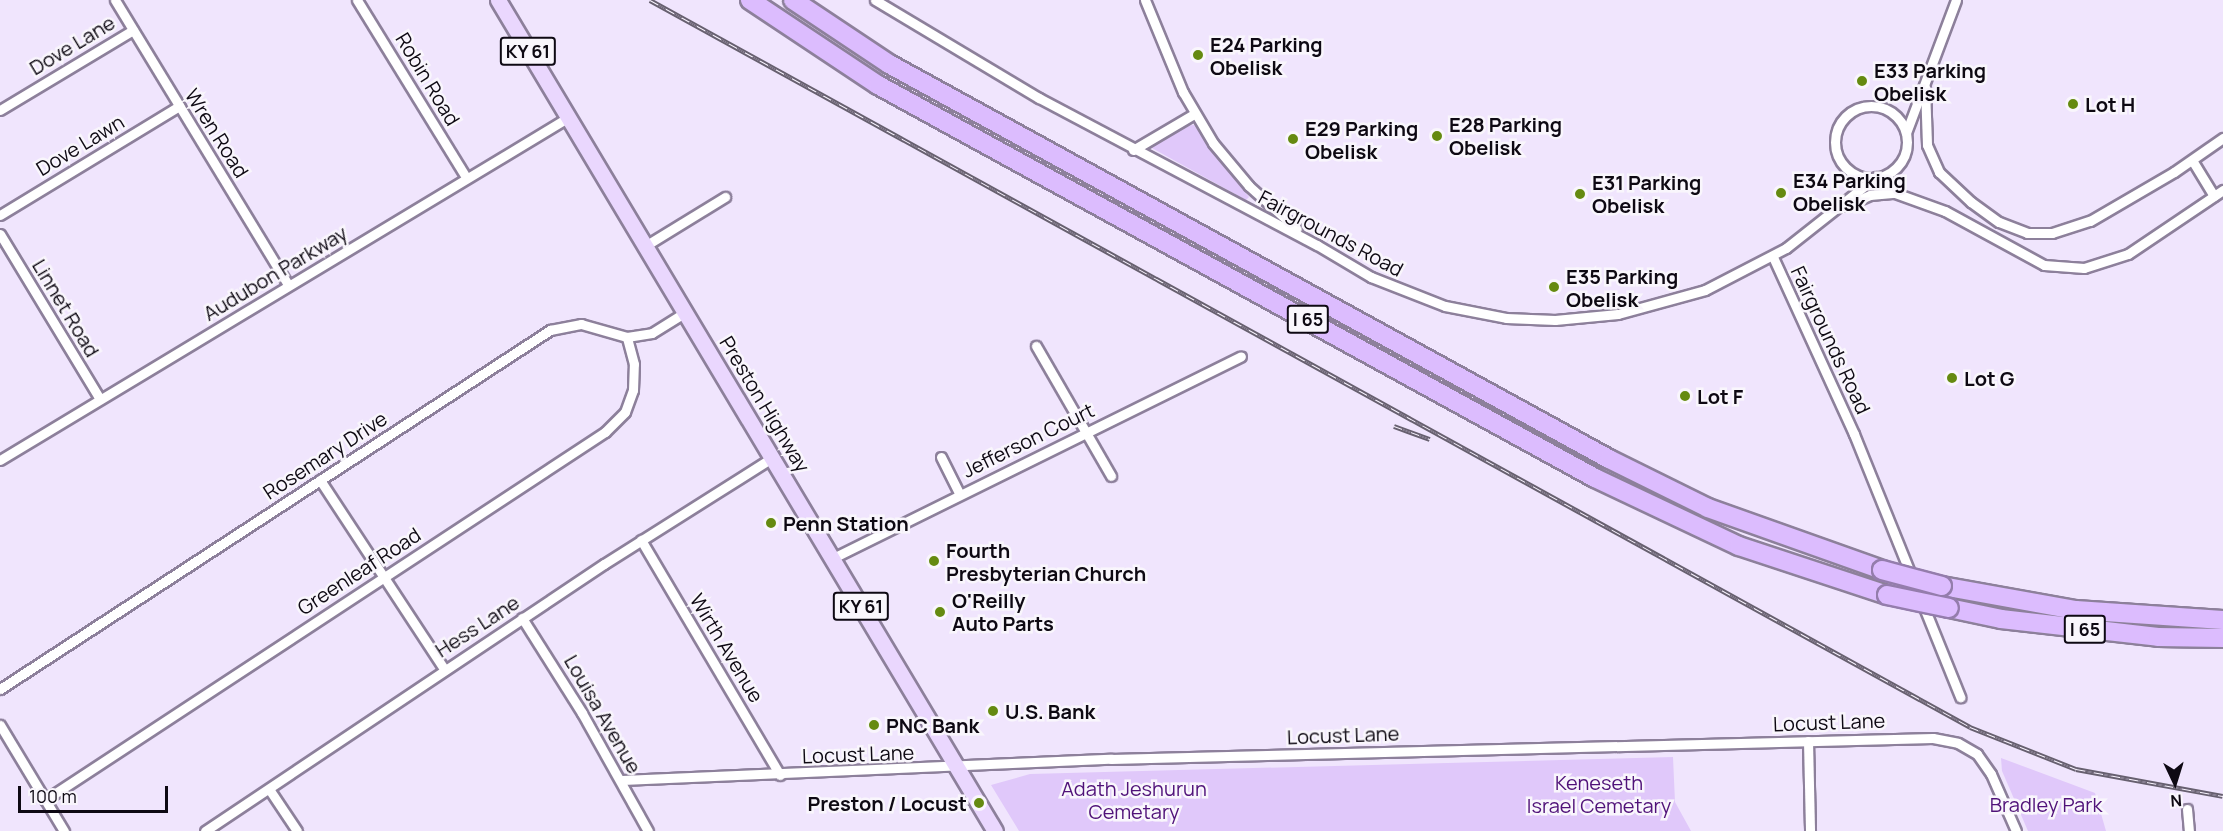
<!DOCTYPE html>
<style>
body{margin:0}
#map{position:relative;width:2223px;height:831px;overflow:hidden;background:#f0e5fd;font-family:Manrope,sans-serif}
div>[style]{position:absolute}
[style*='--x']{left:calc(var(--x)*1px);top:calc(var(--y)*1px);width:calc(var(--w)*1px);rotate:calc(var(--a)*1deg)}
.green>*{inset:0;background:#e0c8fa}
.roads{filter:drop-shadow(2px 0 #8d809b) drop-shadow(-2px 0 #8d809b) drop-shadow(0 2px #8d809b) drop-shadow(0 -2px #8d809b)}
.minor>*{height:9px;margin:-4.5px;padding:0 4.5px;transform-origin:4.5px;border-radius:4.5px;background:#fff}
.minor>.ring{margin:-4.5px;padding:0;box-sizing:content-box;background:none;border:9px solid #fff;border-radius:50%}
.primary>*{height:15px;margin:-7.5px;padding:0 7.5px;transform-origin:7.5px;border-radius:7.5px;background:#ead7fe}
.motorway>*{height:18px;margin:-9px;padding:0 9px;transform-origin:9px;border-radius:9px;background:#dcbcfe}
.rail>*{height:5px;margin-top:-2.5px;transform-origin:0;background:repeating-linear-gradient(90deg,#f9f6fc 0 9px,#67606f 0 18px);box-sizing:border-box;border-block:2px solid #67606f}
.bridges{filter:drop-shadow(2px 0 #947dac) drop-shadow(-2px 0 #947dac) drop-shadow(0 2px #947dac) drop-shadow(0 -2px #947dac)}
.motorway-bridge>*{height:18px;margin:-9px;padding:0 9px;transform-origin:9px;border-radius:9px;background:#dcbcfe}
.dots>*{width:16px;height:16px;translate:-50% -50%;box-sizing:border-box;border:3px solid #f9f6fc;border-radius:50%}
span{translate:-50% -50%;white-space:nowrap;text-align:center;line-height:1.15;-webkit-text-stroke:5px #f9f6fc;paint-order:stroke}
.shield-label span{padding:2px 4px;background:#f9f6fc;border:2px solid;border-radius:4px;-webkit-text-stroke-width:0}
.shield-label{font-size:18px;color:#0e0913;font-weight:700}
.poi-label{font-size:20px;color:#0e0913;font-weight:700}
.left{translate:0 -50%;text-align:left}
.right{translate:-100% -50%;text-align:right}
.street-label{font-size:20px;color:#0e0913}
.park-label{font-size:20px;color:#501279}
.north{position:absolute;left:2145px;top:753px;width:60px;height:60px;-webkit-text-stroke:4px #f9f6fc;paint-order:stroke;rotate:176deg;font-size:16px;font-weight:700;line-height:24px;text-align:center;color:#0e0913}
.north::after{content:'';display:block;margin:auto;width:21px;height:27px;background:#0e0913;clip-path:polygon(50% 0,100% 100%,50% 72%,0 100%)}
.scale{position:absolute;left:18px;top:786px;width:150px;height:27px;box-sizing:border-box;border:3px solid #0e0913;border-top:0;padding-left:8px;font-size:18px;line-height:21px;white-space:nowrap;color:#0e0913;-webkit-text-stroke:4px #f9f6fc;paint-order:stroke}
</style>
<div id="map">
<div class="green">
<i style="clip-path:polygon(1194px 125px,1249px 197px,1246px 200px,1150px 147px,1182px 126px)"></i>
<i style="clip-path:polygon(1673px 757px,1675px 802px,1691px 831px,1019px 831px,991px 785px,1030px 774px)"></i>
<i style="clip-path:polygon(2001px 758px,2095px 793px,2106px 831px,2028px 831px,2002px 771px)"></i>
</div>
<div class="roads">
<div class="minor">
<i style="--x:115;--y:0;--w:333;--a:58.7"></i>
<i style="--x:357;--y:0;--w:208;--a:58.4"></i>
<i style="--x:875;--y:0;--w:191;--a:30.9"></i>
<i style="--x:1039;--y:98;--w:314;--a:27.9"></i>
<i style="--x:1317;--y:245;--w:63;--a:30.7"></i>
<i style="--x:1371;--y:277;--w:79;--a:21.4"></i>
<i style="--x:1445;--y:306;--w:62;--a:11.1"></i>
<i style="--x:1506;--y:318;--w:49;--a:2.3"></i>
<i style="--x:1555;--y:320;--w:63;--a:-5.4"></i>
<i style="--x:1618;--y:314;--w:90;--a:-15.4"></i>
<i style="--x:1705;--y:290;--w:91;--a:-27.4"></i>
<i style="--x:1786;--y:248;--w:115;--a:-38.3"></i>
<i style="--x:1145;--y:0;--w:100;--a:67.6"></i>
<i style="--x:1183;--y:92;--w:59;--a:59.5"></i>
<i style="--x:1213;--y:143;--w:56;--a:50.1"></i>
<i style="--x:1249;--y:186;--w:64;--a:41.9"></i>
<i style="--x:1925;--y:87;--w:58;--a:88"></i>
<i style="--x:1927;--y:145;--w:30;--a:66"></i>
<i style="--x:1939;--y:172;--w:44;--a:43.2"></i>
<i style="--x:1971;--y:202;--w:34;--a:36"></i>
<i style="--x:1999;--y:222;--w:30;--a:21"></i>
<i style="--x:2027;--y:233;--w:25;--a:0"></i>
<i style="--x:2052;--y:233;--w:40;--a:-18"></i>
<i style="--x:2090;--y:221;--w:97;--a:-30.3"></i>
<i style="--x:2174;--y:172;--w:60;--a:-34.8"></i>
<i class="ring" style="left:1835px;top:106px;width:63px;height:63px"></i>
<i style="--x:0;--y:110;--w:155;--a:-31"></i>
<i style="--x:1906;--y:133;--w:142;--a:-69.4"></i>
<i style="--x:1133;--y:150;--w:71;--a:-30.5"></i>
<i style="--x:2192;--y:160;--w:42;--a:58.6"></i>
<i style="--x:1845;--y:206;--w:27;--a:-24"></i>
<i style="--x:1870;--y:195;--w:25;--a:-5"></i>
<i style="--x:1895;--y:193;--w:53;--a:19.8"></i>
<i style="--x:1945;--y:211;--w:113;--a:28.6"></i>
<i style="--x:2044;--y:265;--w:40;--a:4.3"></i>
<i style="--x:2084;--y:268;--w:46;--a:-17.7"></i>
<i style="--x:2128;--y:254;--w:115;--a:-34"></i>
<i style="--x:0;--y:215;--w:210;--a:-31.3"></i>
<i style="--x:0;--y:234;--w:193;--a:58.8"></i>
<i style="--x:645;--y:246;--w:94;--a:-31.5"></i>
<i style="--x:1773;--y:257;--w:195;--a:65.4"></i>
<i style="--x:1854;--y:434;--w:284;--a:68"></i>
<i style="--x:1036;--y:346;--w:150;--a:60"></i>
<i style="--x:941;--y:457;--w:40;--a:63.4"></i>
<i style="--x:0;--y:460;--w:664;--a:-31.08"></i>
<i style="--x:320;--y:480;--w:227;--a:56.7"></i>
<i style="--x:641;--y:540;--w:273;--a:59.4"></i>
<i style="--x:833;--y:558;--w:455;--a:-26.3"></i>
<i style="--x:522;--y:618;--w:112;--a:57.7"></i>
<i style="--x:582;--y:713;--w:135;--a:60.8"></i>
<i style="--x:0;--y:689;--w:657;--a:-33.13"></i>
<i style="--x:550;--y:330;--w:32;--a:-11"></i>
<i style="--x:581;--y:324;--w:48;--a:15.8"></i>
<i style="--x:627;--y:337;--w:25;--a:-9"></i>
<i style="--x:652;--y:333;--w:39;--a:-32"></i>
<i style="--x:0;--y:725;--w:124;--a:58.9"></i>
<i style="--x:1808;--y:741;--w:90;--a:88.7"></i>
<i style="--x:621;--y:780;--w:490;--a:-2.5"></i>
<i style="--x:1111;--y:759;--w:822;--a:-1.46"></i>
<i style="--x:1933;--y:738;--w:25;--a:11"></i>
<i style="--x:1958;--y:743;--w:22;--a:30"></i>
<i style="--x:1977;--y:754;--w:24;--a:55"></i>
<i style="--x:1991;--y:774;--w:62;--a:66.3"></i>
<i style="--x:269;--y:789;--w:50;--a:56.3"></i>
<i style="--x:45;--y:800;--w:670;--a:-33.31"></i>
<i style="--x:605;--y:432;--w:28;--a:-45"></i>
<i style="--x:625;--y:412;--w:23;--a:-70"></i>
<i style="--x:633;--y:390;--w:26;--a:-88"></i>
<i style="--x:634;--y:364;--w:28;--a:-105"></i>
<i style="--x:2187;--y:809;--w:22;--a:85"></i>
<i style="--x:205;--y:831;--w:480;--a:-33.8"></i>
<i style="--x:604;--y:564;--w:200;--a:-32.3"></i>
</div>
<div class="primary">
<i style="--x:498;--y:0;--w:968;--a:59.12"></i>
</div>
<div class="motorway">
<i style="--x:750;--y:0;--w:154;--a:33.6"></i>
<i style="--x:878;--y:85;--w:818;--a:28.73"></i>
<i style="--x:1595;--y:478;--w:159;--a:25.3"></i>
<i style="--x:1739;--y:546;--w:156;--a:18.3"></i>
<i style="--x:793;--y:0;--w:115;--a:33.7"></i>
<i style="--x:889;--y:64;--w:821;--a:28.75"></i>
<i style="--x:1609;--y:459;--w:110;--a:26.3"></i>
<i style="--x:1708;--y:508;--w:185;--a:19.6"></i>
<i style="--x:1942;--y:586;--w:136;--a:10.2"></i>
<i style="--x:2076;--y:610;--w:147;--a:3.9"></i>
<i style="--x:1949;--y:608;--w:53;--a:11.9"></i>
<i style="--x:2001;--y:619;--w:158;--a:6.5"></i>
<i style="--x:2158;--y:637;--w:65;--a:0.9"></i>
</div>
</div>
<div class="rail">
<i style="--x:650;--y:0;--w:1507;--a:28.84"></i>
<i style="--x:1970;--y:727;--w:114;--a:21.6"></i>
<i style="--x:2076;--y:769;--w:149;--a:10.4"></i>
<i style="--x:1394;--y:426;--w:38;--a:20"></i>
</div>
<div class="bridges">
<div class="motorway-bridge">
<i style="--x:1882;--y:570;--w:62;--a:14.9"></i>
<i style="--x:1887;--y:595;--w:63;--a:11.8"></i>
</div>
</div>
<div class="dots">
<i style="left:1198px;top:55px;background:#658a10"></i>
<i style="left:1862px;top:81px;background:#658a10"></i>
<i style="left:2073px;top:104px;background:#658a10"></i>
<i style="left:1437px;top:136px;background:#658a10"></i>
<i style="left:1293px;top:139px;background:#658a10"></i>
<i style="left:1781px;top:193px;background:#658a10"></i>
<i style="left:1580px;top:194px;background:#658a10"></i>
<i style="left:1554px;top:287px;background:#658a10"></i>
<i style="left:1952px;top:378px;background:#658a10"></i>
<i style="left:1685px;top:396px;background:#658a10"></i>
<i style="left:771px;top:523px;background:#658a10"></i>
<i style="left:934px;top:561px;background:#658a10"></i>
<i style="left:940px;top:612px;background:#658a10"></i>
<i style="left:993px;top:711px;background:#658a10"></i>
<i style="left:874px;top:725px;background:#658a10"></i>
<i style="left:979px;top:803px;background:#658a10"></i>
</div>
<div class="shield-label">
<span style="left:528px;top:51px">KY 61</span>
<span style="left:1308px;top:319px">I 65</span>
<span style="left:861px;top:606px">KY 61</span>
<span style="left:2085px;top:629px">I 65</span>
</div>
<div class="poi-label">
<span class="left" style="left:1210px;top:56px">E24 Parking<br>Obelisk</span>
<span class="left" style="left:1874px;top:82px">E33 Parking<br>Obelisk</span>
<span class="left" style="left:2085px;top:104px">Lot H</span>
<span class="left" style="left:1449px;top:136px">E28 Parking<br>Obelisk</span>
<span class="left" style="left:1305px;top:140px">E29 Parking<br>Obelisk</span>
<span class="left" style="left:1793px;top:192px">E34 Parking<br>Obelisk</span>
<span class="left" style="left:1592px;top:194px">E31 Parking<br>Obelisk</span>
<span class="left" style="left:1566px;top:288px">E35 Parking<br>Obelisk</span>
<span class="left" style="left:1964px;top:378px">Lot G</span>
<span class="left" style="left:1697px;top:396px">Lot F</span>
<span class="left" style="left:783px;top:523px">Penn Station</span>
<span class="left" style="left:946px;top:562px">Fourth<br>Presbyterian Church</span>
<span class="left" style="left:952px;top:612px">O'Reilly<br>Auto Parts</span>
<span class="left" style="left:1005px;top:711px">U.S. Bank</span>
<span class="left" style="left:886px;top:725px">PNC Bank</span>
<span class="right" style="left:967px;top:803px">Preston / Locust</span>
</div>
<div class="street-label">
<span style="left:72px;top:45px;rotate:-31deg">Dove Lane</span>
<span style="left:428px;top:79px;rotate:59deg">Robin Road</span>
<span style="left:217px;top:133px;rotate:58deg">Wren Road</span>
<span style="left:80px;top:145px;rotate:-31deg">Dove Lawn</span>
<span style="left:1331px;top:233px;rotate:28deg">Fairgrounds Road</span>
<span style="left:275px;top:273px;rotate:-31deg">Audubon Parkway</span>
<span style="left:66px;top:308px;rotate:59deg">Linnet Road</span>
<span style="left:1831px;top:340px;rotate:65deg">Fairgrounds Road</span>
<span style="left:765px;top:404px;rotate:59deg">Preston Highway</span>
<span style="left:1028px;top:440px;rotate:-26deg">Jefferson Court</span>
<span style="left:325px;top:455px;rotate:-33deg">Rosemary Drive</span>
<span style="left:359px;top:571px;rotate:-33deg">Greenleaf Road</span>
<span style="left:477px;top:626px;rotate:-33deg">Hess Lane</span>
<span style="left:727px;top:648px;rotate:59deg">Wirth Avenue</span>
<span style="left:603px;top:714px;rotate:60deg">Louisa Avenue</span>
<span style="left:1829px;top:722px;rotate:-2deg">Locust Lane</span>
<span style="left:1343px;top:735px;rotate:-2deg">Locust Lane</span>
<span style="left:858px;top:754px;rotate:-2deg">Locust Lane</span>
</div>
<div class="park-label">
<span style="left:1599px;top:794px">Keneseth<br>Israel Cemetary</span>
<span style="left:1134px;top:800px">Adath Jeshurun<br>Cemetary</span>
<span style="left:2046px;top:804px">Bradley Park</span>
</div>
<div class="north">N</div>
<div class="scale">100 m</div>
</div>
